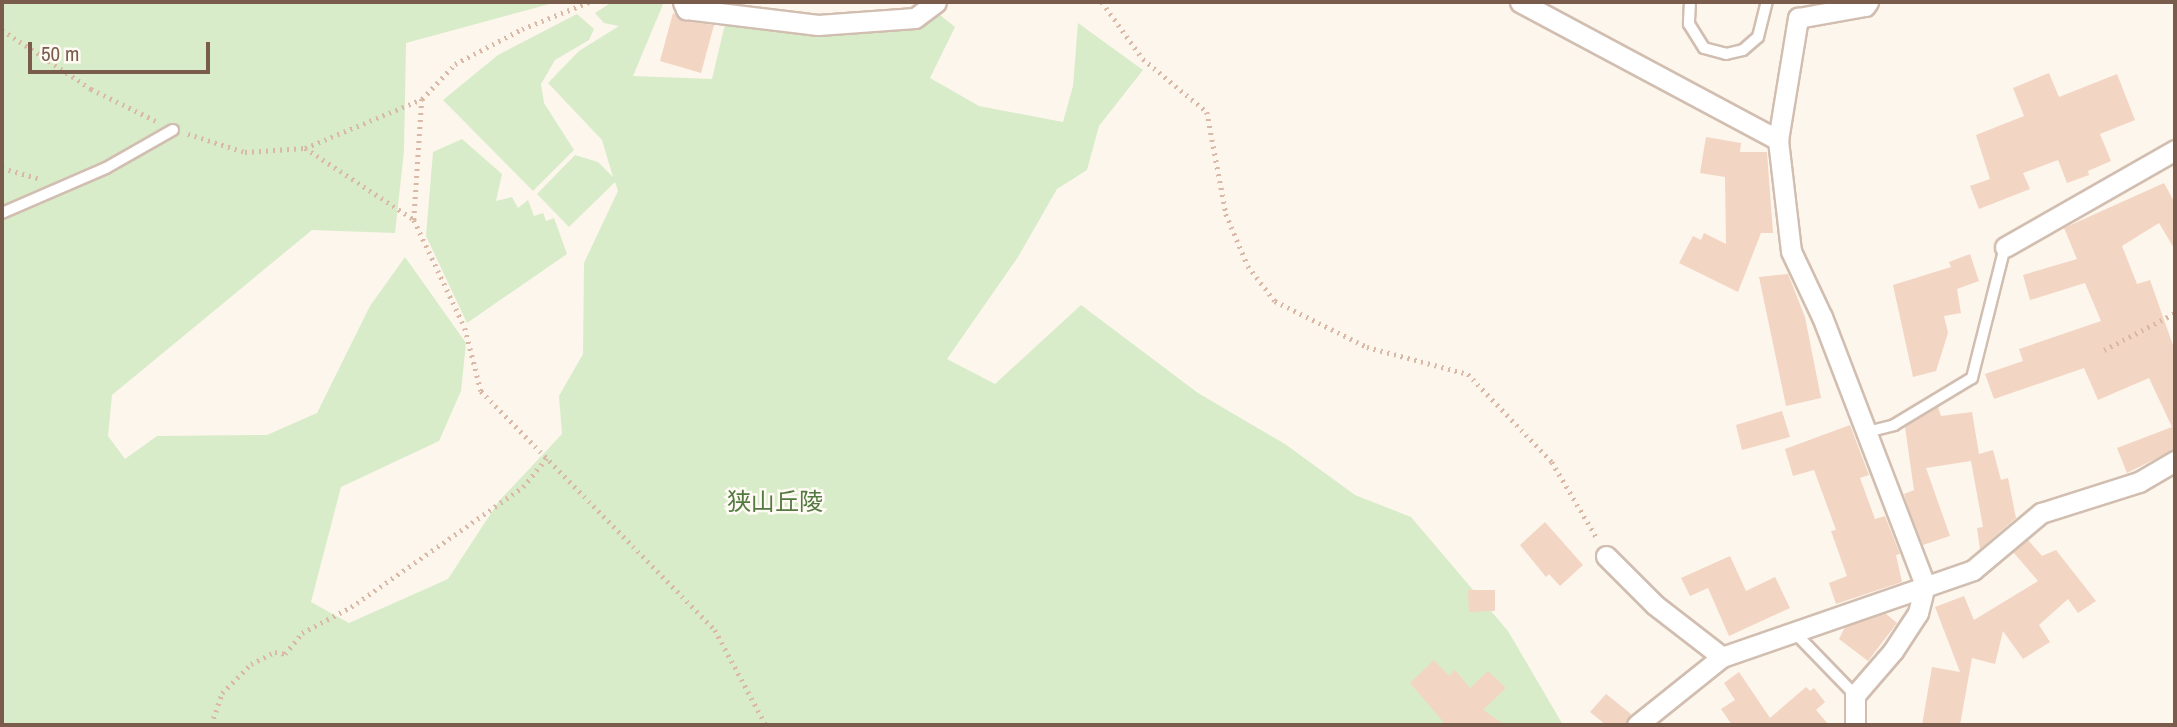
<!DOCTYPE html>
<meta charset="utf-8">
<style>
body{margin:0}
#map{position:relative;width:2177px;height:727px;overflow:hidden;background:#fdf6ec;font-family:"Archivo Narrow","Noto Sans JP",sans-serif}
div>[style]{position:absolute}
[style*='--x']{left:calc(var(--x)*1px);top:calc(var(--y)*1px);width:calc(var(--w)*1px);rotate:calc(var(--a)*1deg)}
.green>*{inset:0;background:#d8ecc9}
.building>*{inset:0;background:#f3d5c3}
.path>*{height:4.5px;margin-top:-2.25px;transform-origin:0;background:repeating-linear-gradient(90deg,#d9b8a5 0 2px,transparent 0 7px)}
.roads{filter:drop-shadow(2px 0 #d1beb0) drop-shadow(-2px 0 #d1beb0) drop-shadow(0 2px #d1beb0) drop-shadow(0 -2px #d1beb0)}
.service>*{height:10px;margin:-5px;padding:0 5px;transform-origin:5px;border-radius:5px;background:#fff}
.minor>*{height:19px;margin:-9.5px;padding:0 9.5px;transform-origin:9.5px;border-radius:9.5px;background:#fff}
span{translate:-50% -50%;white-space:nowrap;text-align:center;line-height:1.15;-webkit-text-stroke:5px #fffaf3;paint-order:stroke}
.park-label{font-size:24px;color:#537a41}
.frame{position:absolute;inset:0;border:4px solid #7a5c4d;pointer-events:none}
.scale{position:absolute;left:28px;top:42px;width:182px;height:32px;box-sizing:border-box;border:4px solid #7a5c4d;border-top:0;padding-left:9px;font-size:21px;line-height:24px;white-space:nowrap;color:#7a5c4d;-webkit-text-stroke:5px #fffaf3;paint-order:stroke}
</style>
<div id="map">
<div class="green">
<i style="clip-path:polygon(2px 2px,557px 2px,406px 43px,404px 151px,395px 233px,312px 230px,112px 395px,108px 436px,125px 459px,157px 436px,267px 435px,317px 413px,370px 306px,405px 257px,466px 343px,461px 391px,439px 441px,341px 487px,311px 602px,349px 623px,448px 579px,499px 501px,562px 434px,559px 396px,583px 354px,584px 263px,618px 191px,615px 182px,569px 227px,537px 194px,575px 155px,598px 162px,613px 177px,602px 140px,548px 83px,579px 51px,619px 26px,604px 23px,595px 13px,609px 4px,664px 2px,633px 76px,712px 79px,726px 20px,935px 11px,955px 27px,930px 78px,979px 106px,1063px 122px,1073px 86px,1078px 23px,1143px 70px,1099px 126px,1087px 170px,1057px 189px,1018px 257px,947px 359px,995px 384px,1081px 305px,1198px 393px,1285px 444px,1355px 495px,1411px 517px,1508px 631px,1563px 725px,2px 725px)"></i>
<i style="clip-path:polygon(577px 14px,594px 29px,589px 40px,555px 60px,541px 84px,544px 103px,574px 150px,533px 191px,443px 100px,498px 55px)"></i>
<i style="clip-path:polygon(462px 139px,502px 174px,496px 201px,512px 197px,518px 208px,528px 200px,534px 216px,543px 213px,546px 221px,554px 218px,567px 254px,467px 323px,426px 236px,433px 152px)"></i>
</div>
<div class="building">
<i style="clip-path:polygon(673px 13px,684px 21px,714px 25px,701px 73px,660px 61px)"></i>
<i style="clip-path:polygon(2049px 73px,2059px 97px,2117px 74px,2135px 120px,2100px 134px,2111px 161px,2088px 171px,2089px 175px,2067px 183px,2058px 160px,2023px 173px,2030px 189px,1979px 209px,1970px 186px,1990px 179px,1976px 135px,2024px 116px,2013px 88px)"></i>
<i style="clip-path:polygon(1706px 137px,1741px 143px,1740px 152px,1767px 152px,1773px 233px,1761px 233px,1738px 292px,1679px 263px,1693px 236px,1701px 240px,1704px 233px,1726px 244px,1725px 177px,1700px 173px)"></i>
<i style="clip-path:polygon(2164px 183px,2175px 203px,2175px 250px,2159px 223px,2122px 246px,2137px 284px,2150px 280px,2175px 351px,2175px 449px,2127px 473px,2117px 448px,2172px 427px,2149px 378px,2098px 400px,2084px 368px,1994px 399px,1985px 374px,2023px 361px,2019px 349px,2101px 321px,2085px 283px,2030px 300px,2023px 275px,2077px 259px,2064px 228px)"></i>
<i style="clip-path:polygon(1970px 254px,1979px 281px,1957px 289px,1961px 313px,1944px 316px,1948px 333px,1936px 371px,1913px 377px,1893px 285px,1951px 267px,1949px 262px)"></i>
<i style="clip-path:polygon(1788px 274px,1805px 317px,1821px 398px,1786px 406px,1759px 277px)"></i>
<i style="clip-path:polygon(1938px 407px,1941px 416px,1972px 412px,1979px 454px,1993px 450px,2001px 480px,2008px 478px,2016px 518px,1980px 549px,1977px 528px,1983px 527px,1971px 461px,1926px 468px,1950px 536px,1923px 545px,1908px 507px,1904px 494px,1914px 490px,1905px 427px)"></i>
<i style="clip-path:polygon(1782px 411px,1790px 437px,1742px 450px,1736px 425px)"></i>
<i style="clip-path:polygon(1850px 425px,1869px 475px,1860px 478px,1875px 519px,1885px 516px,1900px 554px,1896px 555px,1902px 582px,1836px 604px,1829px 583px,1847px 576px,1831px 531px,1836px 530px,1814px 470px,1793px 476px,1785px 449px)"></i>
<i style="clip-path:polygon(1545px 522px,1583px 565px,1560px 586px,1549px 574px,1546px 577px,1520px 545px)"></i>
<i style="clip-path:polygon(2028px 540px,2042px 556px,2056px 550px,2096px 601px,2078px 613px,2068px 599px,2039px 625px,2050px 642px,2023px 659px,2003px 631px,1995px 664px,1972px 658px,1960px 725px,1922px 725px,1932px 667px,1960px 672px,1935px 607px,1964px 596px,1974px 620px,2038px 581px,2013px 552px)"></i>
<i style="clip-path:polygon(1730px 556px,1746px 591px,1775px 577px,1790px 608px,1729px 636px,1708px 588px,1690px 596px,1681px 578px)"></i>
<i style="clip-path:polygon(1468px 590px,1495px 590px,1495px 611px,1469px 612px)"></i>
<i style="clip-path:polygon(1885px 613px,1897px 623px,1868px 661px,1839px 639px,1845px 627px)"></i>
<i style="clip-path:polygon(1434px 660px,1449px 676px,1455px 670px,1470px 688px,1488px 671px,1506px 688px,1483px 710px,1505px 725px,1446px 725px,1410px 683px)"></i>
<i style="clip-path:polygon(1739px 672px,1770px 718px,1806px 687px,1810px 691px,1814px 688px,1825px 702px,1816px 710px,1829px 725px,1732px 725px,1721px 709px,1735px 700px,1724px 683px)"></i>
<i style="clip-path:polygon(1606px 694px,1631px 714px,1625px 725px,1606px 725px,1590px 712px)"></i>
</div>
<div class="path">
<i style="--x:1102;--y:2;--w:70;--a:54.3"></i>
<i style="--x:1143;--y:59;--w:83;--a:39.6"></i>
<i style="--x:1207;--y:112;--w:104;--a:79.4"></i>
<i style="--x:1226;--y:214;--w:56;--a:67.1"></i>
<i style="--x:1248;--y:266;--w:44;--a:52.4"></i>
<i style="--x:1275;--y:301;--w:103;--a:26.6"></i>
<i style="--x:1367;--y:347;--w:105;--a:15"></i>
<i style="--x:1468;--y:374;--w:122;--a:46.3"></i>
<i style="--x:1552;--y:462;--w:88;--a:59.4"></i>
<i style="--x:2;--y:30;--w:107;--a:33.5"></i>
<i style="--x:91;--y:89;--w:75;--a:26.2"></i>
<i style="--x:422;--y:99;--w:121;--a:93.8"></i>
<i style="--x:414;--y:220;--w:119;--a:64.7"></i>
<i style="--x:465;--y:328;--w:65;--a:75.7"></i>
<i style="--x:481;--y:391;--w:334;--a:45.6"></i>
<i style="--x:715;--y:630;--w:108;--a:61.8"></i>
<i style="--x:188;--y:134;--w:60;--a:17.5"></i>
<i style="--x:245;--y:152;--w:60;--a:-3.8"></i>
<i style="--x:305;--y:148;--w:127;--a:-22.7"></i>
<i style="--x:422;--y:99;--w:48;--a:-46.7"></i>
<i style="--x:455;--y:64;--w:76;--a:-27.6"></i>
<i style="--x:522;--y:29;--w:72;--a:-21.9"></i>
<i style="--x:305;--y:148;--w:129;--a:33.3"></i>
<i style="--x:2;--y:168;--w:37;--a:16"></i>
<i style="--x:2104;--y:350;--w:80;--a:-27.5"></i>
<i style="--x:211;--y:725;--w:34;--a:-71"></i>
<i style="--x:222;--y:693;--w:41;--a:-45"></i>
<i style="--x:251;--y:664;--w:27;--a:-27"></i>
<i style="--x:275;--y:652;--w:10;--a:11"></i>
<i style="--x:285;--y:654;--w:27;--a:-51"></i>
<i style="--x:302;--y:633;--w:55;--a:-28"></i>
<i style="--x:351;--y:607;--w:210;--a:-34.9"></i>
<i style="--x:523;--y:487;--w:38;--a:-51"></i>
</div>
<div class="roads">
<div class="service">
<i style="--x:1690;--y:2;--w:22;--a:93"></i>
<i style="--x:1689;--y:24;--w:28;--a:58"></i>
<i style="--x:1704;--y:48;--w:23;--a:15"></i>
<i style="--x:1726;--y:54;--w:17;--a:-13"></i>
<i style="--x:1743;--y:50;--w:20;--a:-41"></i>
<i style="--x:1758;--y:37;--w:36;--a:-76"></i>
<i style="--x:2;--y:213;--w:113;--a:-23.4"></i>
<i style="--x:106;--y:168;--w:77;--a:-29.6"></i>
<i style="--x:1863;--y:433;--w:32;--a:-14"></i>
<i style="--x:1894;--y:425;--w:91;--a:-31.1"></i>
<i style="--x:1972;--y:378;--w:135;--a:-75.9"></i>
<i style="--x:1795;--y:633;--w:86;--a:45.9"></i>
</div>
<div class="minor">
<i style="--x:683;--y:2;--w:8;--a:67"></i>
<i style="--x:686;--y:9;--w:133;--a:6.9"></i>
<i style="--x:818;--y:25;--w:97;--a:-4.1"></i>
<i style="--x:915;--y:18;--w:26;--a:-37"></i>
<i style="--x:1520;--y:2;--w:293;--a:28.1"></i>
<i style="--x:2005;--y:247;--w:196;--a:-29.7"></i>
<i style="--x:1606;--y:556;--w:69;--a:45"></i>
<i style="--x:1655;--y:605;--w:85;--a:37.8"></i>
<i style="--x:1637;--y:725;--w:109;--a:-38.7"></i>
<i style="--x:1722;--y:657;--w:266;--a:-19.1"></i>
<i style="--x:1973;--y:570;--w:89;--a:-40"></i>
<i style="--x:2041;--y:513;--w:103;--a:-17.6"></i>
<i style="--x:2139;--y:482;--w:42;--a:-30.3"></i>
<i style="--x:1855;--y:725;--w:30;--a:-90"></i>
<i style="--x:1855;--y:695;--w:58;--a:-49.2"></i>
<i style="--x:1893;--y:651;--w:45;--a:-56.7"></i>
<i style="--x:1918;--y:613;--w:29;--a:-76"></i>
<i style="--x:1925;--y:585;--w:287;--a:-111"></i>
<i style="--x:1822;--y:317;--w:73;--a:-115.2"></i>
<i style="--x:1791;--y:251;--w:112;--a:-96.7"></i>
<i style="--x:1778;--y:140;--w:124;--a:-80.7"></i>
<i style="--x:1798;--y:18;--w:68;--a:-10.2"></i>
<i style="--x:1865;--y:6;--w:5;--a:-53"></i>
</div>
</div>
<div class="park-label">
<span style="left:775px;top:502px">狭山丘陵</span>
</div>
<div class="frame"></div>
<div class="scale">50 m</div>
</div>
